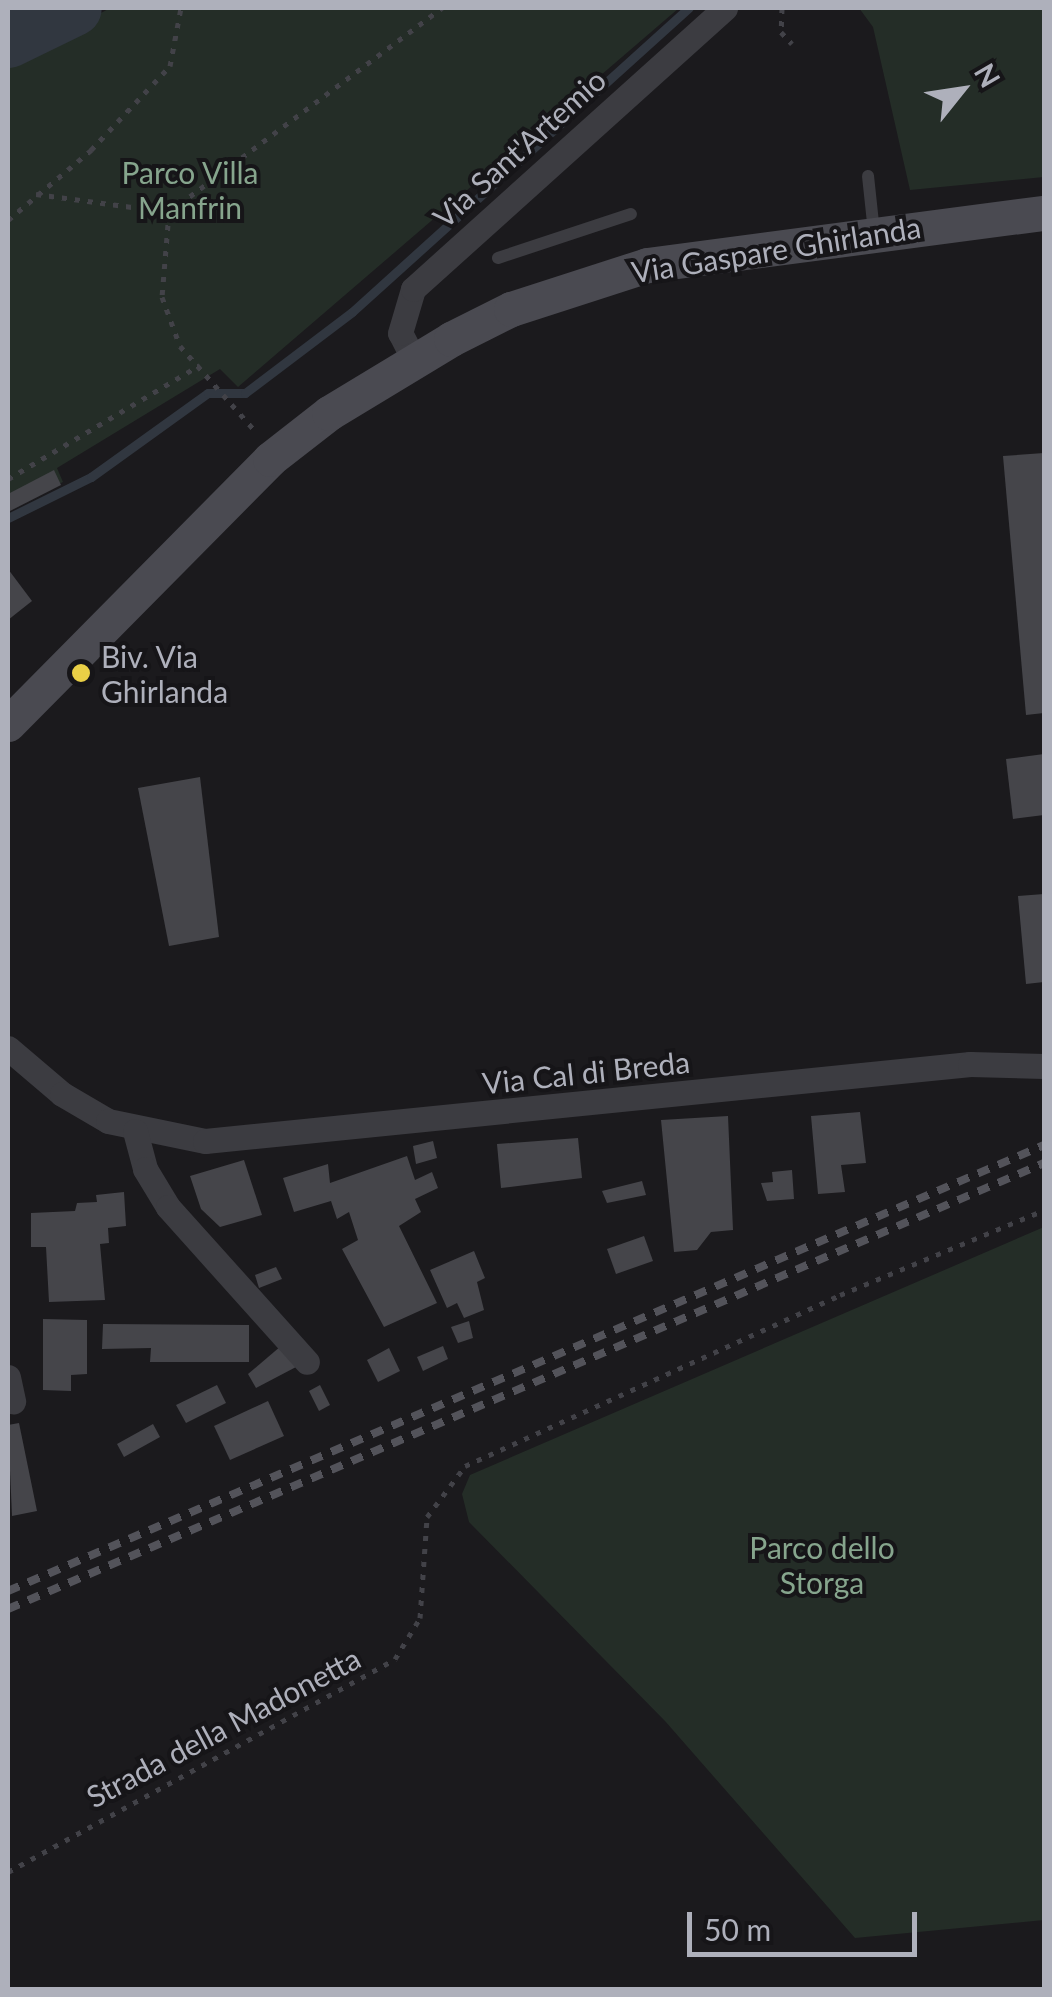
<!DOCTYPE html>
<style>
body{margin:0}
#map{position:relative;width:1052px;height:1997px;overflow:hidden;background:#1b1a1d;font-family:Lato,sans-serif}
div>[style]{position:absolute}
[style*='--x']{left:calc(var(--x)*1px);top:calc(var(--y)*1px);width:calc(var(--w)*1px);rotate:calc(var(--a)*1deg)}
.green>*{inset:0;background:#242d27}
.stream>*{height:9px;margin:-4.5px;padding:0 4.5px;transform-origin:4.5px;border-radius:4.5px;background:#313740}
.river>*{height:55px;margin:-27.5px;padding:0 27.5px;transform-origin:27.5px;border-radius:27.5px;background:#313740}
.building>*{inset:0;background:#45454a}
.path>*{height:5px;margin-top:-2.5px;transform-origin:0;background:repeating-linear-gradient(90deg,#424248 0 5px,transparent 0 13px)}
.lane>*{height:12px;margin:-6px;padding:0 6px;transform-origin:6px;border-radius:6px;background:#3c3c41}
.street>*{height:25px;margin:-12.5px;padding:0 12.5px;transform-origin:12.5px;border-radius:12.5px;background:#3c3c41}
.secondary>*{height:35px;margin:-17.5px;padding:0 17.5px;transform-origin:17.5px;border-radius:17.5px;background:#4a4a51}
.rail>*{height:8px;margin-top:-4px;transform-origin:0;background:repeating-linear-gradient(90deg,#53535a 0 12px,transparent 0 22px)}
.dots>*{width:28px;height:28px;translate:-50% -50%;box-sizing:border-box;border:5px solid #161518;border-radius:50%}
span{translate:-50% -50%;white-space:nowrap;text-align:center;line-height:1.15;-webkit-text-stroke:8px #161518;paint-order:stroke}
.street-label{font-size:30px;color:#aeb0bb}
.park-label{font-size:30px;color:#86a58d}
.poi-label{font-size:30px;color:#aeb0bb}
.left{translate:0 -50%;text-align:left}
.frame{position:absolute;inset:0;border:10px solid #aeb0bb;pointer-events:none}
.north{position:absolute;left:912px;top:40px;width:100px;height:100px;-webkit-text-stroke:8px #161518;paint-order:stroke;rotate:60deg;font-size:28px;font-weight:700;line-height:40px;text-align:center;color:#aeb0bb}
.north::after{content:'';display:block;margin:auto;width:35px;height:45px;background:#aeb0bb;clip-path:polygon(50% 0,100% 100%,50% 72%,0 100%)}
.scale{position:absolute;left:687px;top:1912px;width:230px;height:45px;box-sizing:border-box;border:5px solid #aeb0bb;border-top:0;padding-left:12px;font-size:30px;line-height:35px;white-space:nowrap;color:#aeb0bb;-webkit-text-stroke:8px #161518;paint-order:stroke}
</style>
<div id="map">
<div class="green">
<i style="clip-path:polygon(110px 8px,679px 8px,238px 387px,220px 369px,57px 468px,63px 482px,8px 509px,8px 65px)"></i>
<i style="clip-path:polygon(859px 8px,1044px 8px,1044px 177px,910px 190px,873px 27px)"></i>
<i style="clip-path:polygon(1044px 1227px,1044px 1920px,855px 1938px,665px 1721px,469px 1522px,462px 1494px,470px 1475px)"></i>
</div>
<div class="stream">
<i style="--x:8;--y:518;--w:93;--a:-26.3"></i>
<i style="--x:91;--y:477;--w:144;--a:-35.7"></i>
<i style="--x:208;--y:393;--w:37;--a:0"></i>
<i style="--x:245;--y:393;--w:134;--a:-37.1"></i>
<i style="--x:352;--y:312;--w:454;--a:-42.1"></i>
</div>
<div class="river">
<i style="--x:8;--y:40;--w:73;--a:-25.9"></i>
</div>
<div class="building">
<i style="clip-path:polygon(1044px 453px,1044px 713px,1026px 715px,1003px 456px)"></i>
<i style="clip-path:polygon(54px 470px,61px 485px,8px 512px,8px 494px)"></i>
<i style="clip-path:polygon(8px 569px,32px 601px,8px 620px)"></i>
<i style="clip-path:polygon(1044px 754px,1044px 815px,1013px 819px,1006px 759px)"></i>
<i style="clip-path:polygon(200px 777px,219px 937px,169px 946px,138px 788px)"></i>
<i style="clip-path:polygon(1044px 894px,1044px 982px,1026px 984px,1018px 896px)"></i>
<i style="clip-path:polygon(860px 1112px,866px 1163px,841px 1165px,845px 1192px,818px 1194px,811px 1116px)"></i>
<i style="clip-path:polygon(728px 1116px,733px 1230px,711px 1232px,697px 1250px,674px 1252px,661px 1120px)"></i>
<i style="clip-path:polygon(578px 1138px,582px 1178px,501px 1188px,497px 1144px)"></i>
<i style="clip-path:polygon(433px 1141px,437px 1158px,416px 1164px,413px 1146px)"></i>
<i style="clip-path:polygon(407px 1156px,415px 1180px,432px 1172px,438px 1188px,415px 1199px,421px 1212px,399px 1226px,437px 1303px,384px 1327px,342px 1249px,358px 1240px,349px 1212px,337px 1219px,331px 1201px,294px 1212px,283px 1178px,328px 1164px,330px 1183px)"></i>
<i style="clip-path:polygon(244px 1160px,262px 1215px,220px 1227px,201px 1209px,190px 1176px)"></i>
<i style="clip-path:polygon(792px 1170px,794px 1199px,767px 1201px,761px 1183px,773px 1182px,772px 1172px)"></i>
<i style="clip-path:polygon(642px 1181px,646px 1195px,607px 1203px,602px 1191px)"></i>
<i style="clip-path:polygon(124px 1192px,126px 1226px,108px 1228px,109px 1243px,100px 1244px,105px 1300px,49px 1302px,46px 1247px,31px 1247px,31px 1213px,75px 1211px,77px 1203px,97px 1202px,96px 1195px)"></i>
<i style="clip-path:polygon(644px 1236px,653px 1261px,616px 1274px,607px 1249px)"></i>
<i style="clip-path:polygon(474px 1251px,485px 1278px,477px 1282px,484px 1310px,464px 1318px,457px 1303px,447px 1308px,430px 1270px)"></i>
<i style="clip-path:polygon(276px 1267px,282px 1279px,259px 1288px,255px 1275px)"></i>
<i style="clip-path:polygon(43px 1319px,87px 1320px,87px 1374px,71px 1375px,71px 1391px,43px 1390px)"></i>
<i style="clip-path:polygon(469px 1321px,473px 1338px,458px 1343px,451px 1327px)"></i>
<i style="clip-path:polygon(103px 1324px,249px 1325px,249px 1362px,150px 1362px,151px 1348px,102px 1349px)"></i>
<i style="clip-path:polygon(281px 1346px,296px 1367px,256px 1388px,248px 1374px)"></i>
<i style="clip-path:polygon(443px 1346px,448px 1359px,423px 1371px,417px 1357px)"></i>
<i style="clip-path:polygon(389px 1348px,400px 1371px,378px 1382px,367px 1360px)"></i>
<i style="clip-path:polygon(217px 1385px,226px 1403px,186px 1423px,176px 1405px)"></i>
<i style="clip-path:polygon(320px 1385px,330px 1405px,319px 1411px,309px 1391px)"></i>
<i style="clip-path:polygon(268px 1401px,284px 1436px,230px 1460px,214px 1426px)"></i>
<i style="clip-path:polygon(19px 1423px,37px 1511px,12px 1516px,8px 1425px)"></i>
<i style="clip-path:polygon(153px 1424px,160px 1437px,124px 1457px,117px 1444px)"></i>
</div>
<div class="path">
<i style="--x:782;--y:8;--w:24;--a:92"></i>
<i style="--x:781;--y:32;--w:16;--a:47"></i>
<i style="--x:36;--y:194;--w:134;--a:7.7"></i>
<i style="--x:169;--y:212;--w:341;--a:-36.8"></i>
<i style="--x:169;--y:212;--w:85;--a:94.7"></i>
<i style="--x:162;--y:297;--w:52;--a:69.8"></i>
<i style="--x:180;--y:346;--w:115;--a:48.5"></i>
<i style="--x:8;--y:220;--w:109;--a:-40.1"></i>
<i style="--x:91;--y:150;--w:115;--a:-46.8"></i>
<i style="--x:170;--y:66;--w:59;--a:-79.3"></i>
<i style="--x:8;--y:479;--w:223;--a:-30.7"></i>
<i style="--x:8;--y:1872;--w:442;--a:-28.8"></i>
<i style="--x:395;--y:1659;--w:48;--a:-58.6"></i>
<i style="--x:420;--y:1618;--w:101;--a:-86"></i>
<i style="--x:427;--y:1517;--w:64;--a:-53.3"></i>
<i style="--x:465;--y:1466;--w:412;--a:-24.5"></i>
<i style="--x:840;--y:1295;--w:221;--a:-22.6"></i>
</div>
<div class="lane">
<i style="--x:868;--y:176;--w:56;--a:83.9"></i>
<i style="--x:498;--y:258;--w:140;--a:-18.3"></i>
</div>
<div class="street">
<i style="--x:413;--y:358;--w:28;--a:-117"></i>
<i style="--x:400;--y:333;--w:46;--a:-73.5"></i>
<i style="--x:413;--y:289;--w:420;--a:-42"></i>
<i style="--x:8;--y:1048;--w:71;--a:40.4"></i>
<i style="--x:62;--y:1094;--w:53;--a:30.4"></i>
<i style="--x:108;--y:1121;--w:99;--a:11.7"></i>
<i style="--x:205;--y:1141;--w:769;--a:-5.75"></i>
<i style="--x:970;--y:1064;--w:74;--a:1.5"></i>
<i style="--x:135;--y:1131;--w:39;--a:75"></i>
<i style="--x:145;--y:1169;--w:44;--a:58.8"></i>
<i style="--x:168;--y:1207;--w:208;--a:48.1"></i>
<i style="--x:8;--y:1377;--w:25;--a:78"></i>
</div>
<div class="secondary">
<i style="--x:8;--y:724;--w:373;--a:-45.3"></i>
<i style="--x:270;--y:459;--w:75;--a:-37.9"></i>
<i style="--x:329;--y:413;--w:143;--a:-31.2"></i>
<i style="--x:451;--y:339;--w:67;--a:-26.6"></i>
<i style="--x:511;--y:309;--w:143;--a:-17.9"></i>
<i style="--x:647;--y:265;--w:400;--a:-7.5"></i>
</div>
<div class="rail">
<i style="--x:8;--y:1591;--w:1128;--a:-23.29"></i>
<i style="--x:8;--y:1609;--w:1128;--a:-23.29"></i>
</div>
<div class="dots">
<i style="left:81px;top:673px;background:#e9cf46"></i>
</div>
<div class="street-label">
<span style="left:519px;top:148px;rotate:-42deg">Via Sant'Artemio</span>
<span style="left:776px;top:249px;rotate:-9deg">Via Gaspare Ghirlanda</span>
<span style="left:586px;top:1072px;rotate:-6deg">Via Cal di Breda</span>
<span style="left:223px;top:1727px;rotate:-28deg">Strada della Madonetta</span>
</div>
<div class="park-label">
<span style="left:190px;top:189px">Parco Villa<br>Manfrin</span>
<span style="left:822px;top:1564px">Parco dello<br>Storga</span>
</div>
<div class="poi-label">
<span class="left" style="left:101px;top:673px">Biv. Via<br>Ghirlanda</span>
</div>
<div class="frame"></div>
<div class="north">N</div>
<div class="scale">50 m</div>
</div>
